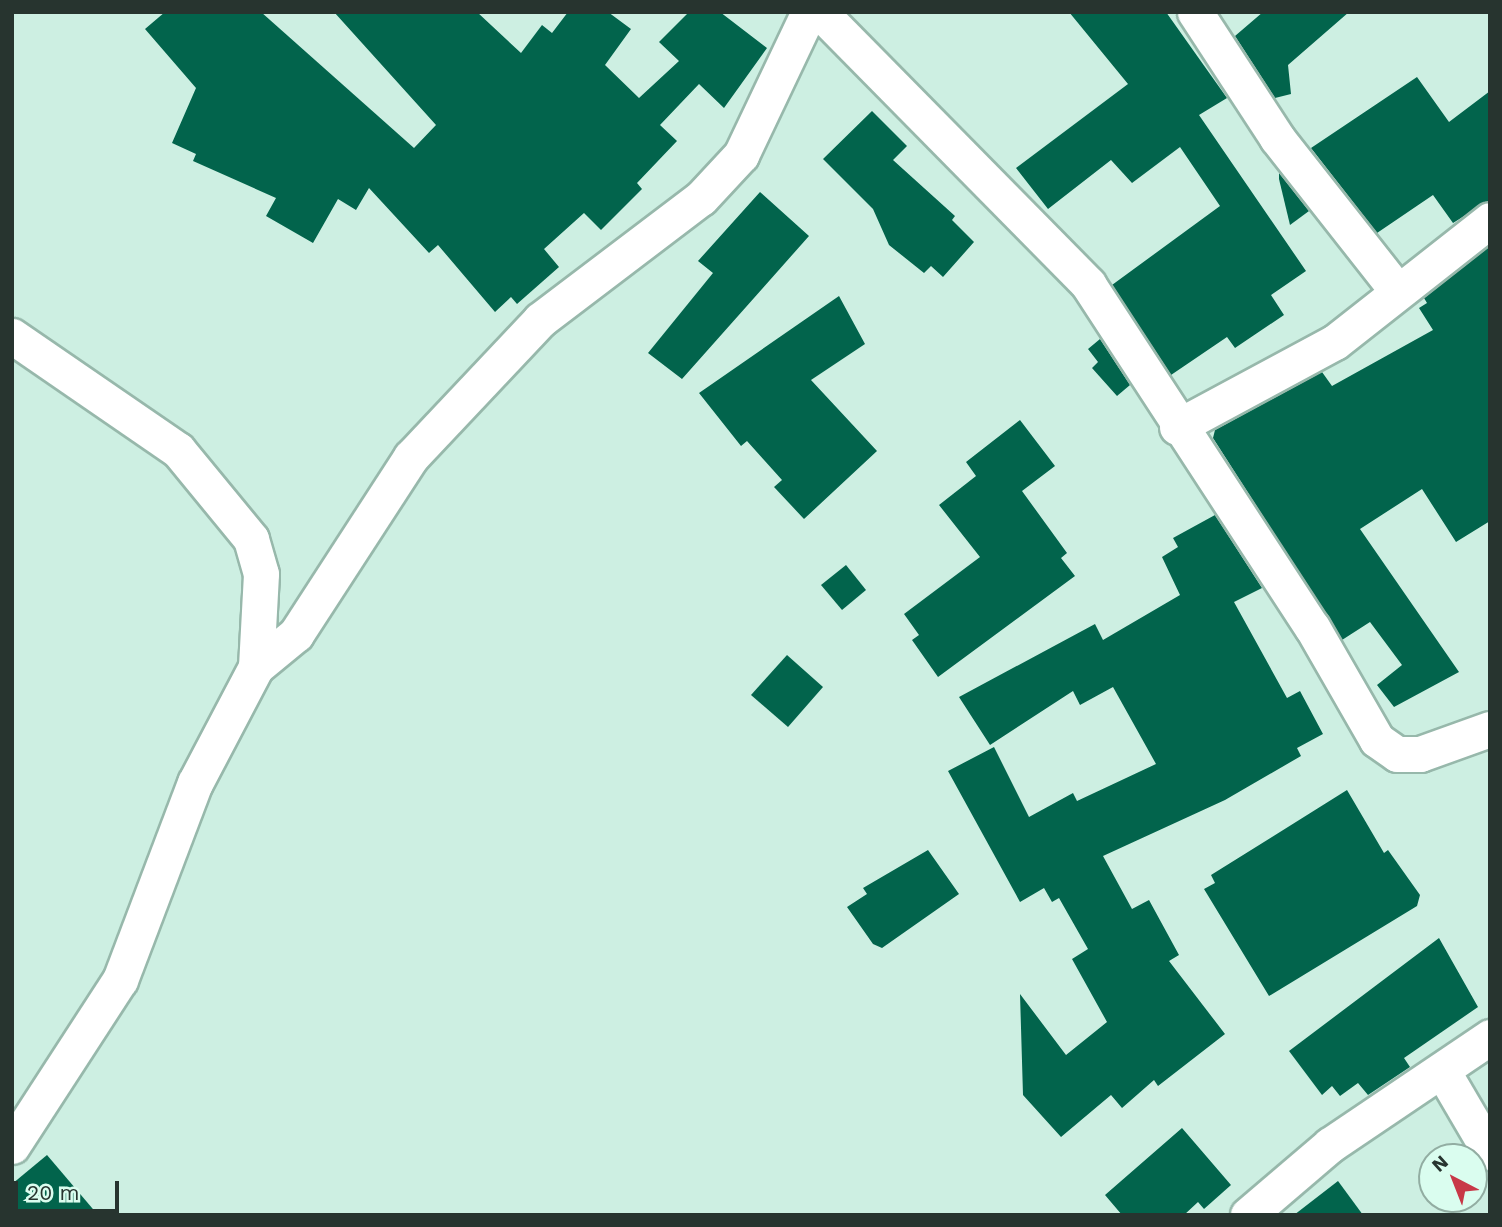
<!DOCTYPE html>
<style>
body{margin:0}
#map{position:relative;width:1502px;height:1227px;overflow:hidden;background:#cdefe2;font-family:"Work Sans",sans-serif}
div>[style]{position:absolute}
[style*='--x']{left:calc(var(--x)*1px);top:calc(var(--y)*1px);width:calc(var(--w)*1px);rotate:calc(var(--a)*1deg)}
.building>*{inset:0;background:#02644c}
.roads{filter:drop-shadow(2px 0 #97b8ab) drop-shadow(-2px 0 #97b8ab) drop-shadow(0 2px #97b8ab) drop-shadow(0 -2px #97b8ab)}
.street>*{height:35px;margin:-17.5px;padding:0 17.5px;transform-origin:17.5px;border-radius:17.5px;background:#fff}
span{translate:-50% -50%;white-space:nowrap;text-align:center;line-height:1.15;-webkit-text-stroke:7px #dafdef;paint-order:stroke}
.frame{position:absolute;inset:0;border:14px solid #27342f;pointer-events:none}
.north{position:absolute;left:1418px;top:1143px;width:70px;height:70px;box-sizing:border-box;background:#dafdef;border:2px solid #92ada2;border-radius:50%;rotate:318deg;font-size:19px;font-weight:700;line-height:28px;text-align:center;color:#27342f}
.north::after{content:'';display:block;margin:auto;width:24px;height:32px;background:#c83847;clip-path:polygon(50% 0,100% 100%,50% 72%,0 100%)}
.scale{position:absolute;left:14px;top:1181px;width:105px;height:32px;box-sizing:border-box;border:4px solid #27342f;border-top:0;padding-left:9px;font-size:21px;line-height:24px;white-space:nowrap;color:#27342f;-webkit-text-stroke:5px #dafdef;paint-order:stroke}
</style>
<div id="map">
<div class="building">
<i style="clip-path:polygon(165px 12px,261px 12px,414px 148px,436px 125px,334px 12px,477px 12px,521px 53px,542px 25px,552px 33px,568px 12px,608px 12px,631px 29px,605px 65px,639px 98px,679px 61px,659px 42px,689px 12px,720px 12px,767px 48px,724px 108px,699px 84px,660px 125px,677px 141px,637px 183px,642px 189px,601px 230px,584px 213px,544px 249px,559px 267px,517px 304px,511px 297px,495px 312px,438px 245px,429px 253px,369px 188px,356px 210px,338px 199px,313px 243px,266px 216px,276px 198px,193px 161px,196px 154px,172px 143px,196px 88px,145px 29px)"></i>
<i style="clip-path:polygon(1069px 12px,1166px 12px,1227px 98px,1199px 115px,1306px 271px,1271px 295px,1284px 315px,1235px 348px,1227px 337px,1171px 375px,1112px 285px,1220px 206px,1180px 147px,1132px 183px,1111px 160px,1048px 209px,1016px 168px,1128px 84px)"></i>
<i style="clip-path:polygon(1263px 12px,1349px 12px,1288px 65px,1291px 94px,1275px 98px,1235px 36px)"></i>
<i style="clip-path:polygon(1417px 77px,1449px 122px,1490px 91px,1490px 200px,1453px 223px,1433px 195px,1377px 233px,1311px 148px)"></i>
<i style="clip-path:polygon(872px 111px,907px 146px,893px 160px,955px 216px,952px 220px,974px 242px,943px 277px,931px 266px,924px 273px,889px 245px,873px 209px,823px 159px)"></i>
<i style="clip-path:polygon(1279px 173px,1309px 211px,1290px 225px,1279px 179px)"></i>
<i style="clip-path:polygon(760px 192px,809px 236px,682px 379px,648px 353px,713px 273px,698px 261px)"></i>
<i style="clip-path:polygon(1490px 246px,1490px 521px,1456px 542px,1422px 489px,1360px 529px,1459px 672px,1394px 707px,1377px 685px,1402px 665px,1370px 622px,1342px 640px,1213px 438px,1215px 430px,1322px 372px,1332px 386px,1433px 330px,1419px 308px,1427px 303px,1424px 298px)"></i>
<i style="clip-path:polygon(839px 296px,865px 344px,811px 380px,877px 451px,804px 519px,774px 487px,782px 480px,747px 441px,741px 446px,699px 393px)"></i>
<i style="clip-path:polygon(1100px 339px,1130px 385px,1117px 396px,1092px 368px,1098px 362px,1088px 349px)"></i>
<i style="clip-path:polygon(1020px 420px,1055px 466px,1022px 491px,1067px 553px,1061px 558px,1075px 576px,938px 677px,912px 640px,919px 635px,904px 614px,980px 557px,939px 505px,976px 476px,966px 462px)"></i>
<i style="clip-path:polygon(1215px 515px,1262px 588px,1234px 602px,1287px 698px,1300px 691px,1323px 734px,1297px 748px,1301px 756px,1225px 800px,1103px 856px,1132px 909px,1149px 900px,1179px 955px,1169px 961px,1225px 1034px,1158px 1086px,1154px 1080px,1122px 1108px,1111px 1095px,1061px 1137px,1023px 1095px,1020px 994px,1066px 1055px,1107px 1022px,1072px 959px,1088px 949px,1059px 898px,1052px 902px,1044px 888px,1020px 902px,948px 771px,994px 747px,1029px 817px,1073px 793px,1077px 801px,1156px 764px,1113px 687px,1080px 705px,1073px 691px,990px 745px,959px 697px,1095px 624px,1103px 640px,1180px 595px,1162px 557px,1178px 547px,1173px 538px)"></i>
<i style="clip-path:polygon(846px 565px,866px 590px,842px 610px,821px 585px)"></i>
<i style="clip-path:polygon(787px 655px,823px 687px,788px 727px,751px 695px)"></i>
<i style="clip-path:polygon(1347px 790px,1384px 853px,1388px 850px,1420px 895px,1417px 906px,1269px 996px,1204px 889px,1215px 883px,1211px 875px)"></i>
<i style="clip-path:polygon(928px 850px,959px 894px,882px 948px,873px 944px,847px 907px,867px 894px,863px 888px)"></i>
<i style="clip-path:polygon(1439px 938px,1478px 1007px,1404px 1058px,1410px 1067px,1368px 1095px,1358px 1083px,1340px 1096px,1332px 1086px,1322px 1095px,1289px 1051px)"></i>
<i style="clip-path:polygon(1182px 1128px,1231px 1185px,1204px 1209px,1198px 1202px,1184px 1215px,1122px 1215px,1105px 1195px)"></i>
<i style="clip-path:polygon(47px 1155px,98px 1215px,12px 1215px,12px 1184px)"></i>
<i style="clip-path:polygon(1338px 1181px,1363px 1215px,1294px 1215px)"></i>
</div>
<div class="roads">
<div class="street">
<i style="--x:820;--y:12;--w:382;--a:45.4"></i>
<i style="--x:1088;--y:284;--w:410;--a:56.9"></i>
<i style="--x:1312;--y:627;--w:130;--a:60.1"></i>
<i style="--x:1377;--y:740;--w:24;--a:35"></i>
<i style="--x:1397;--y:754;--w:23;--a:0"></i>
<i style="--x:1420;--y:754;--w:74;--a:-19.7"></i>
<i style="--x:1195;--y:12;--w:150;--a:56.9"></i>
<i style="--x:1277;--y:138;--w:192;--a:51.8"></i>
<i style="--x:12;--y:336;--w:201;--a:34.5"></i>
<i style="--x:178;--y:450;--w:115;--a:50.6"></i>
<i style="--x:251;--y:539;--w:36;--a:74"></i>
<i style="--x:261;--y:574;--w:93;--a:93.1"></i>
<i style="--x:1177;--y:427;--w:179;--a:-28.3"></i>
<i style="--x:1335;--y:342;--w:197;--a:-38.2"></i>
<i style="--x:1443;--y:1072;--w:93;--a:59.6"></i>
<i style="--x:12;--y:1146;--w:198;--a:-57"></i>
<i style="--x:120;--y:980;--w:211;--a:-69.2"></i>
<i style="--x:195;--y:783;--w:131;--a:-62.3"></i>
<i style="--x:256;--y:667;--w:52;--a:-39.5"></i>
<i style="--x:296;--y:634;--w:211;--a:-57"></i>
<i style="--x:411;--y:457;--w:188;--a:-46.7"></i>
<i style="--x:540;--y:320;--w:202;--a:-37.2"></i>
<i style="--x:701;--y:198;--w:59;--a:-47.1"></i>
<i style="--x:741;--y:155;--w:158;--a:-64.6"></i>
<i style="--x:1248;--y:1215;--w:108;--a:-40.5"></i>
<i style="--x:1330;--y:1145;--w:193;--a:-34"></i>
</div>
</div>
<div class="frame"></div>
<div class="north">N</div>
<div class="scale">20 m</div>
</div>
